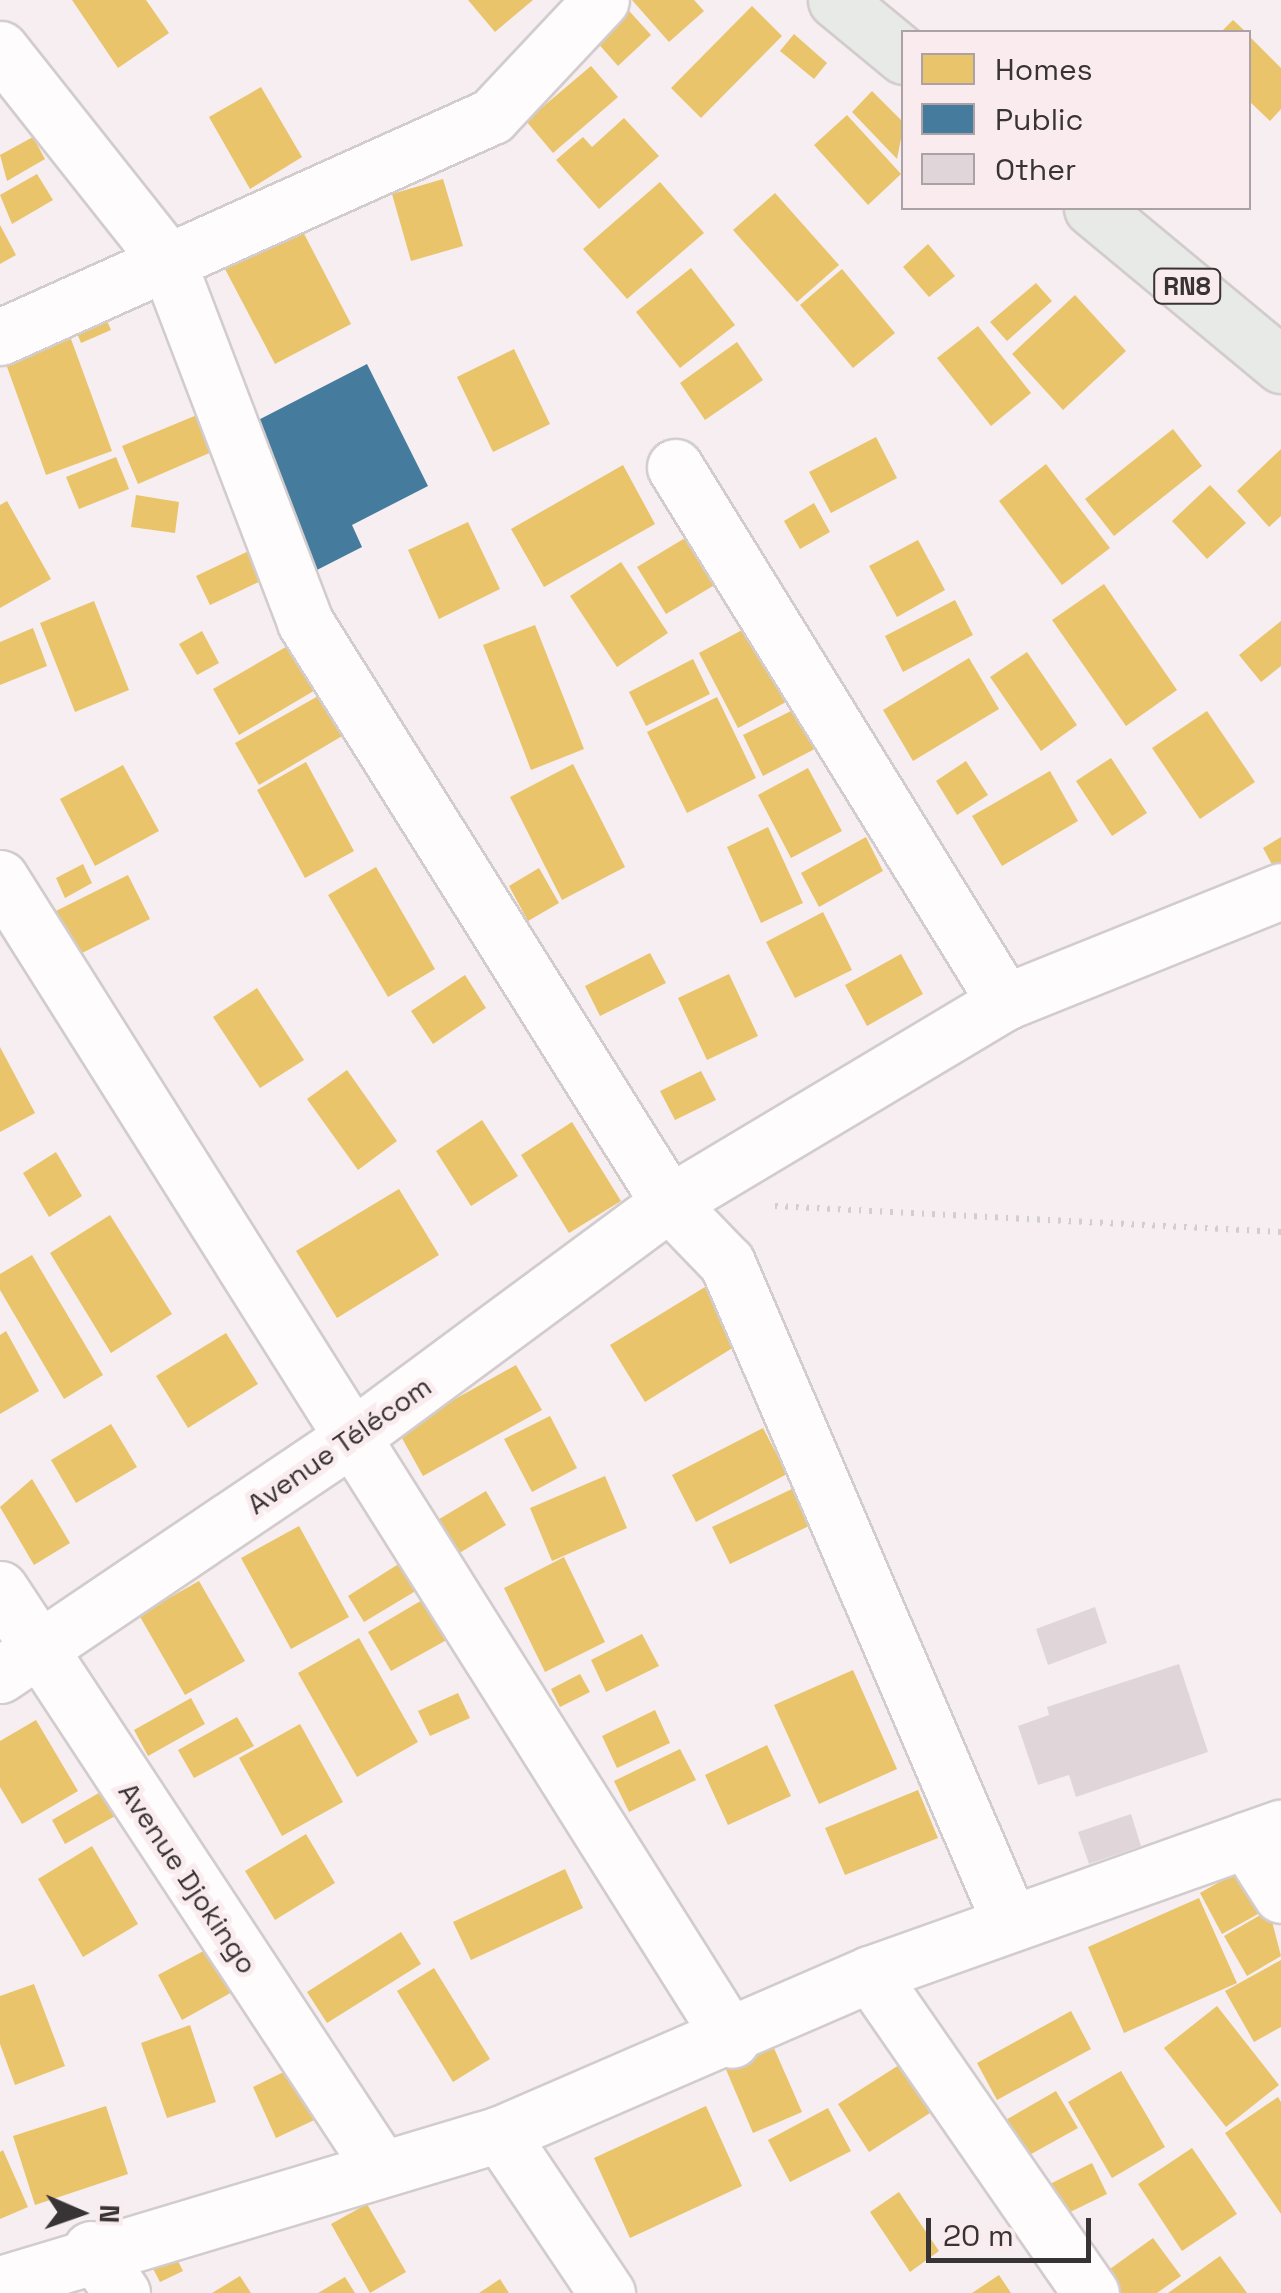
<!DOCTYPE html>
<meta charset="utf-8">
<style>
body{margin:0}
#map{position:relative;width:1281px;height:2293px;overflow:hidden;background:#f6eef0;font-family:"Space Grotesk",sans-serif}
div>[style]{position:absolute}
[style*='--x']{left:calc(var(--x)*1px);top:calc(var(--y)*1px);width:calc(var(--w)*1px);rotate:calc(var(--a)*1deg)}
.homes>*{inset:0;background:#e9c46a}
.public>*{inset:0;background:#457b9d}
.building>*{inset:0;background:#e0d6d9}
.path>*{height:6px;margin-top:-3px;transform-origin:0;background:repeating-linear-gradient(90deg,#d1cecf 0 2.5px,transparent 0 10.5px)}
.roads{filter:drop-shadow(2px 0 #d2cccd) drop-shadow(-2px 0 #d2cccd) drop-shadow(0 2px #d2cccd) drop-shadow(0 -2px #d2cccd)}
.minor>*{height:55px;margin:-27.5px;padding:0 27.5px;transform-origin:27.5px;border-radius:27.5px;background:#fefcfd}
.primary>*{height:55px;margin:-27.5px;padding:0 27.5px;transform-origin:27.5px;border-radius:27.5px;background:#e7eae6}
span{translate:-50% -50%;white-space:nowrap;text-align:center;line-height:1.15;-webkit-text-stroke:10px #faebef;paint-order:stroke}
.shield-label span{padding:2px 8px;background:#faebef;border:2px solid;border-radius:8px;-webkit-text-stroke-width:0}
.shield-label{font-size:25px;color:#383334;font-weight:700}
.street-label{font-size:28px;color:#383334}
.legend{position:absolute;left:901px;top:30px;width:350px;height:180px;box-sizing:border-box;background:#faebef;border:2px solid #aca1a4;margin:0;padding:12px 18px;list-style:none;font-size:30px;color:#383334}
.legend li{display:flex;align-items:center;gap:20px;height:50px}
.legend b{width:50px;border:2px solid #aca1a4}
.north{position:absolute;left:30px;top:2163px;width:100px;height:100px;-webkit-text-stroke:8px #faebef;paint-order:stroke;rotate:92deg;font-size:28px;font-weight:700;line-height:40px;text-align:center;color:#383334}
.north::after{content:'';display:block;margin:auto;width:35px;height:45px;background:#383334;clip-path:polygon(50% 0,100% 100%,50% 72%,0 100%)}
.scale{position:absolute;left:926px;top:2218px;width:165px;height:45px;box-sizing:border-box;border:5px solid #383334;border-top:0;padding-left:12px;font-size:30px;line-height:35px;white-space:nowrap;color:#383334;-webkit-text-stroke:8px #faebef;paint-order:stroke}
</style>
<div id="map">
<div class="homes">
<i style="clip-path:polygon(72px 0,146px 0,169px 33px,118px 68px)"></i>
<i style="clip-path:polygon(468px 0,533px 0,495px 32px)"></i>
<i style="clip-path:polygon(632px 0,694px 0,704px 11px,669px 42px)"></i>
<i style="clip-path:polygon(621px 2px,651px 35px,618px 66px,588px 32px)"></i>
<i style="clip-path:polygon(752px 6px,782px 36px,701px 118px,671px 88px)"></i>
<i style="clip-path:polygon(1233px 20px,1246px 32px,1221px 32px)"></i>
<i style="clip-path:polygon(794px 34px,827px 63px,814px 79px,780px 51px)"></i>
<i style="clip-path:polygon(1248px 35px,1281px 68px,1281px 109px,1270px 121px,1248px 100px)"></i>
<i style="clip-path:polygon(591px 66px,618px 97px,553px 153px,526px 121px)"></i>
<i style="clip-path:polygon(261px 87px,302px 157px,250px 189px,209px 117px)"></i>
<i style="clip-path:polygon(872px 91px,904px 123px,897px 159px,852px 112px)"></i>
<i style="clip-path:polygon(847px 115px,901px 174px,868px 205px,814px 145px)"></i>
<i style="clip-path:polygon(624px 118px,659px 156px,599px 209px,556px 160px,583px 137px,592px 147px)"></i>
<i style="clip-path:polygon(33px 137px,45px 159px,7px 181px,0 155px)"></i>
<i style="clip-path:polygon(37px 174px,53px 200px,12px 224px,0 195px)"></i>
<i style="clip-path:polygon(443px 179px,463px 246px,411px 261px,392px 194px)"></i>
<i style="clip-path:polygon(660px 182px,704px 233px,627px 299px,583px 249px)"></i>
<i style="clip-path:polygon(775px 193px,839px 265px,797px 302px,733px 230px)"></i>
<i style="clip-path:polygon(0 225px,16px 255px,0 264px)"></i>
<i style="clip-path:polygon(301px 228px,351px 324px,275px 364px,225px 269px)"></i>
<i style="clip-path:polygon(928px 244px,955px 276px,929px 297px,903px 267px)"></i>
<i style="clip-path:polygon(691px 268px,735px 325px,680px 368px,636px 312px)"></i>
<i style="clip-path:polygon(842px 269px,895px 333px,853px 368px,800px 305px)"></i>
<i style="clip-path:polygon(1036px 283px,1052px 301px,1007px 341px,990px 322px)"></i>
<i style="clip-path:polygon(1075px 295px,1126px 351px,1063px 410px,1012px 354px)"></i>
<i style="clip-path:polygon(98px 300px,111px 330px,81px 343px,69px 313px)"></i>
<i style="clip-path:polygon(978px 326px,1031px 393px,991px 426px,937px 358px)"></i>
<i style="clip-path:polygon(71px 339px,112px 451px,46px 475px,6px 364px)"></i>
<i style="clip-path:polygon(737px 342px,763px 380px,705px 420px,680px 383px)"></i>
<i style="clip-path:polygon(514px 349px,550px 424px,493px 452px,457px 377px)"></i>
<i style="clip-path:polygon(197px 415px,214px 451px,138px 484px,122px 446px)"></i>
<i style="clip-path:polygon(1173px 429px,1202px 466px,1114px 536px,1085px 499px)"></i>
<i style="clip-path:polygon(876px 437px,897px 478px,831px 513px,809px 472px)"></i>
<i style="clip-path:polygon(1281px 449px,1281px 516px,1269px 527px,1237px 491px)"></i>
<i style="clip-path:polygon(116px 457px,129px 489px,79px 509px,66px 477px)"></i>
<i style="clip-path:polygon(1046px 464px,1110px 548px,1062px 585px,999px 501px)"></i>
<i style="clip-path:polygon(623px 465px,655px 524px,544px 587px,511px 529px)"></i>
<i style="clip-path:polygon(1210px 485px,1246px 523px,1207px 559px,1172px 521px)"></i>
<i style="clip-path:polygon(136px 495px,179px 502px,175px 533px,131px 527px)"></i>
<i style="clip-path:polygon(7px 501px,51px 579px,0 608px,0 505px)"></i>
<i style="clip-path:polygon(814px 503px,830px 532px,800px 549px,784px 521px)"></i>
<i style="clip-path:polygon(468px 522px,500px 589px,439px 619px,408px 550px)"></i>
<i style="clip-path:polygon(695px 532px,723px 580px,666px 614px,637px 567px)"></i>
<i style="clip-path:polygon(918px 540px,945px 590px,897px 617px,869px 566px)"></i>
<i style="clip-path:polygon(253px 549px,267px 578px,210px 605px,196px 576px)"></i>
<i style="clip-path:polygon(621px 562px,668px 633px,617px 667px,570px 596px)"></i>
<i style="clip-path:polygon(1104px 584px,1177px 690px,1126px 726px,1052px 620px)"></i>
<i style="clip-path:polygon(955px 600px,973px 635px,903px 672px,885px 636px)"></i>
<i style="clip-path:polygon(94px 601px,129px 690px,75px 712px,40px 623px)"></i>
<i style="clip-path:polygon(759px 621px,799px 695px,738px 728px,699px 653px)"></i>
<i style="clip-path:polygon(1281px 621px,1281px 666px,1261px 682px,1239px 655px)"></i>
<i style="clip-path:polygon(535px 625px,584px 749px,531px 770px,483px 645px)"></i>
<i style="clip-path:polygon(33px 628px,47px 666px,0 685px,0 642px)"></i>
<i style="clip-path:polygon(202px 631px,219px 663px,197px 675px,179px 644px)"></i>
<i style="clip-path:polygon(291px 644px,317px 689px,239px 735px,213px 689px)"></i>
<i style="clip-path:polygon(1027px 652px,1077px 725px,1041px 751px,990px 677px)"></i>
<i style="clip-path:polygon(969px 658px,999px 709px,913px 761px,883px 710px)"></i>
<i style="clip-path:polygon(693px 659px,710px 694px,646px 726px,629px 692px)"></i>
<i style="clip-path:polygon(320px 695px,344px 735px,259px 785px,235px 743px)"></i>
<i style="clip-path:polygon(717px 697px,756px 778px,687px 813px,647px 732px)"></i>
<i style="clip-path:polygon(809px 702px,828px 742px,763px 776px,743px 735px)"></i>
<i style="clip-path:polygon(1207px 711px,1255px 782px,1200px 819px,1152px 748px)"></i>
<i style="clip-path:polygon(1111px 758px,1147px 813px,1112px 836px,1076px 781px)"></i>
<i style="clip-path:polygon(966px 761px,988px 795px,957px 815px,936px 781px)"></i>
<i style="clip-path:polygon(306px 762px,354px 851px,305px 878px,257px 790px)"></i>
<i style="clip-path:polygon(573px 764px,625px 867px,562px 900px,510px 797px)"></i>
<i style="clip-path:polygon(123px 765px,159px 831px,95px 866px,60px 799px)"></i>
<i style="clip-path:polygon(808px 768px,842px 831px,791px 858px,758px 795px)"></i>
<i style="clip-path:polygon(1050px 771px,1078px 821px,1002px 866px,972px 816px)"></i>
<i style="clip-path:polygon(768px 827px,803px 903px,761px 923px,727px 847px)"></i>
<i style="clip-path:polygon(866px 837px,883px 871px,819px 907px,801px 873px)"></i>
<i style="clip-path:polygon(1281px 837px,1281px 881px,1263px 848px)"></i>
<i style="clip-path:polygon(83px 864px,92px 883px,65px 898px,56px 878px)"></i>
<i style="clip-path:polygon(376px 867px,435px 969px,388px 997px,328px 895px)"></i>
<i style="clip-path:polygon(539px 868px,559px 903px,528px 921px,509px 886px)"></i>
<i style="clip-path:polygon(128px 875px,150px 919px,78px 955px,56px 911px)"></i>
<i style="clip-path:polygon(823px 912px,852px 970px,795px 998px,766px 942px)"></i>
<i style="clip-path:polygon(650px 953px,666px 983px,600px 1016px,585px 986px)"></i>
<i style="clip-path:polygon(901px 954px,923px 994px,867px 1026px,845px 985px)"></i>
<i style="clip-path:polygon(729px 974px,758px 1036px,707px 1060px,678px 998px)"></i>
<i style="clip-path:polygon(465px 975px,486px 1008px,433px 1044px,411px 1011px)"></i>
<i style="clip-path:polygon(257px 988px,304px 1060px,260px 1088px,213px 1017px)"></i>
<i style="clip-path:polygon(0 1047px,35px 1113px,0 1132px)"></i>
<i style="clip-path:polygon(347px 1070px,397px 1141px,358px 1170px,307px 1099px)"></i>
<i style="clip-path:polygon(701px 1071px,716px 1100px,675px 1120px,660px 1091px)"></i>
<i style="clip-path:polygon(482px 1120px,518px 1176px,471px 1206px,436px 1151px)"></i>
<i style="clip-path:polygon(572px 1122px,621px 1201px,569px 1233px,521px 1155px)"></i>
<i style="clip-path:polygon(56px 1152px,82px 1196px,49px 1217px,23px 1173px)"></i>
<i style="clip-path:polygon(399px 1189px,439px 1255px,337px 1318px,296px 1251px)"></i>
<i style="clip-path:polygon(110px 1215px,172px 1314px,111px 1353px,50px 1253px)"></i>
<i style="clip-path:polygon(32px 1255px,103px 1375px,64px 1399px,0 1290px,0 1274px)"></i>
<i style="clip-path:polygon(705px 1287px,739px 1344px,645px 1402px,610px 1345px)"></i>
<i style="clip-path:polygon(6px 1331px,39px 1391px,0 1414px,0 1335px)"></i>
<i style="clip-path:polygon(226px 1333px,258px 1384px,188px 1428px,156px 1376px)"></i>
<i style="clip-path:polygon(516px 1365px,542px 1410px,423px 1476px,398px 1431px)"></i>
<i style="clip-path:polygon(550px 1416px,577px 1468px,532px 1492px,504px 1439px)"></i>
<i style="clip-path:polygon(111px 1424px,137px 1467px,76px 1503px,51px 1460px)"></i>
<i style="clip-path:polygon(763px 1428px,787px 1474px,696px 1522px,672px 1475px)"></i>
<i style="clip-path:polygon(605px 1476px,627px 1528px,552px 1561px,530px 1508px)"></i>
<i style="clip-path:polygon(32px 1479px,70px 1543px,34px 1565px,0 1507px)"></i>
<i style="clip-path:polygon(794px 1488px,811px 1525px,730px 1564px,712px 1527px)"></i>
<i style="clip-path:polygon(486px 1491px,506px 1525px,456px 1555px,436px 1521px)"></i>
<i style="clip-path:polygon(299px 1526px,349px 1617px,291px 1649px,241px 1558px)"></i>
<i style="clip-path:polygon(564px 1557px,605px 1642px,545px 1672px,504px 1588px)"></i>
<i style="clip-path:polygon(408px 1558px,424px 1586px,364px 1622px,348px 1596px)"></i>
<i style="clip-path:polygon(199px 1581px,245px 1661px,185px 1695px,139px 1615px)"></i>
<i style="clip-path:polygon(429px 1596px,452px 1637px,391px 1671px,368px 1632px)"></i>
<i style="clip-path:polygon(642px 1634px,659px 1666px,606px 1692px,591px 1660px)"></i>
<i style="clip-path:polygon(359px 1638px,418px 1742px,357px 1777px,298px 1673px)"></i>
<i style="clip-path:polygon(853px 1670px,897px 1769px,819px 1804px,774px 1705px)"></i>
<i style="clip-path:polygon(580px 1674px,590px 1692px,560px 1707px,551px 1689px)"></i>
<i style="clip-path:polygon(458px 1693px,470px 1718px,430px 1736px,418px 1711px)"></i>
<i style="clip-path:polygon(191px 1698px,205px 1724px,148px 1756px,134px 1730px)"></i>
<i style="clip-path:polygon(655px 1710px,670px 1743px,617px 1768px,602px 1736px)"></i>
<i style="clip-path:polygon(237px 1717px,254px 1746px,194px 1778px,178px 1750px)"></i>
<i style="clip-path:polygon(36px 1720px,78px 1791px,22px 1824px,0 1787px,0 1741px)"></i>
<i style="clip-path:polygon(300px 1724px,343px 1802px,282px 1836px,239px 1758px)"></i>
<i style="clip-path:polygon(767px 1745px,791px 1796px,728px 1825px,705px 1775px)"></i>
<i style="clip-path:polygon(680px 1749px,696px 1780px,629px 1812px,614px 1781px)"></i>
<i style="clip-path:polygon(104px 1790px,117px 1815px,65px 1844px,52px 1820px)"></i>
<i style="clip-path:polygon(918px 1790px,938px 1838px,845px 1875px,825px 1828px)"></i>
<i style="clip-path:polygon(306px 1834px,335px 1883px,275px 1920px,245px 1871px)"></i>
<i style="clip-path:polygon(92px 1846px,138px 1924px,83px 1957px,38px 1879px)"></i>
<i style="clip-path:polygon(1244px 1868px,1267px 1909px,1222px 1934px,1200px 1893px)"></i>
<i style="clip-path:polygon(565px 1869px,583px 1908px,471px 1960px,453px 1922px)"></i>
<i style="clip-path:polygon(1199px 1898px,1237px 1983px,1124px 2033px,1088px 1947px)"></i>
<i style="clip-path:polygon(1269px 1910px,1281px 1956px,1247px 1976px,1224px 1936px)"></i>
<i style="clip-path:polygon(401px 1932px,421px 1964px,327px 2023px,307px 1992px)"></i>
<i style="clip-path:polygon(211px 1947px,234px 1991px,182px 2020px,158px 1975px)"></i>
<i style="clip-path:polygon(1281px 1960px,1281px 2027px,1254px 2042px,1225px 1991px)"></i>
<i style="clip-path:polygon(434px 1968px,490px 2059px,453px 2082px,397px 1991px)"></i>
<i style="clip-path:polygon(34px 1984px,65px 2066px,15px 2085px,0 2044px,0 1996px)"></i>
<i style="clip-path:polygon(1217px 2006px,1279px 2085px,1226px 2127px,1164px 2048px)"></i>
<i style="clip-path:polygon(1071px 2011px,1091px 2049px,997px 2100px,977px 2063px)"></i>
<i style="clip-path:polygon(190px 2025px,216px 2102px,167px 2118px,141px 2043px)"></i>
<i style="clip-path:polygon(770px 2039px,802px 2112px,753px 2133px,722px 2060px)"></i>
<i style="clip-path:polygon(300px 2064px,325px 2115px,276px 2138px,253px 2087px)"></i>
<i style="clip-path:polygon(899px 2065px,930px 2113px,869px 2152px,838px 2104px)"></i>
<i style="clip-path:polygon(1121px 2071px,1165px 2147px,1112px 2178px,1068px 2102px)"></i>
<i style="clip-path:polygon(1056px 2091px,1078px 2128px,1024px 2158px,1004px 2121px)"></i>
<i style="clip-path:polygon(1278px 2097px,1281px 2102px,1281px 2214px,1225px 2133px)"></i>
<i style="clip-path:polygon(106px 2106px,128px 2174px,35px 2205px,13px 2136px)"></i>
<i style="clip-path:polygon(706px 2106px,742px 2186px,630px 2238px,594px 2158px)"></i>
<i style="clip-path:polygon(828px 2108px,851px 2151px,790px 2182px,768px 2140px)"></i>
<i style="clip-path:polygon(1192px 2148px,1237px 2214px,1182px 2251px,1138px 2184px)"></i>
<i style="clip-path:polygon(3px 2150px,28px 2207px,0 2219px,0 2152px)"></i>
<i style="clip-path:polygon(1092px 2163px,1107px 2194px,1060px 2217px,1044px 2187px)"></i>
<i style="clip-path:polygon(899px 2192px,939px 2251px,910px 2272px,870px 2212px)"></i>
<i style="clip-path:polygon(367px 2204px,406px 2272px,370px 2293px,331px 2224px)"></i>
<i style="clip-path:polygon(1153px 2238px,1181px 2276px,1157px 2293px,1116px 2293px,1103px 2274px)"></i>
<i style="clip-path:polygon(172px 2249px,183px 2271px,160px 2282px,149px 2261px)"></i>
<i style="clip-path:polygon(1220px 2256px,1247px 2293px,1168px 2293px)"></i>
<i style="clip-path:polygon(999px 2275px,1011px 2293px,972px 2293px)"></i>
<i style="clip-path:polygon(240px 2276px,251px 2293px,212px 2293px)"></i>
<i style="clip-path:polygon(345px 2277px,355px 2293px,318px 2293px)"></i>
<i style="clip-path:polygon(500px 2279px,509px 2293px,479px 2293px)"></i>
</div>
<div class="public">
<i style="clip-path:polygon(367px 364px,428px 486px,352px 525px,362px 547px,313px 572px,241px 429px)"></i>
</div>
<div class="building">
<i style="clip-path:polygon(1095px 1607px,1107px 1643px,1048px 1665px,1036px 1629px)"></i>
<i style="clip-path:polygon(1179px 1664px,1208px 1752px,1076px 1797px,1069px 1775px,1038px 1785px,1018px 1726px,1049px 1715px,1047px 1707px)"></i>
<i style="clip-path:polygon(1131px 1814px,1141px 1846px,1089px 1864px,1078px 1832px)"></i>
</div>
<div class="path">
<i style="--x:775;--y:1206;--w:507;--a:2.94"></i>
</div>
<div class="roads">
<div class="minor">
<i style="--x:0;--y:49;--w:269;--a:51.6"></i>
<i style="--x:167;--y:260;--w:387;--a:69.1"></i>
<i style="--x:305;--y:622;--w:686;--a:57.93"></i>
<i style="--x:669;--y:1203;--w:83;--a:46"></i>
<i style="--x:727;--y:1263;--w:715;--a:66.77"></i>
<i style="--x:0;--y:337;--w:539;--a:-24.19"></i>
<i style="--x:492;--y:116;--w:159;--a:-46.8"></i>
<i style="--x:675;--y:467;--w:629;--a:58.33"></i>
<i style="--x:0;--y:878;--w:1373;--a:57.79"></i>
<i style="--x:0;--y:1589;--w:690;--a:56.66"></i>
<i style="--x:0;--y:1675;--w:424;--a:-34"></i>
<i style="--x:351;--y:1438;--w:395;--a:-36.5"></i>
<i style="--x:669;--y:1203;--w:392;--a:-30.9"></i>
<i style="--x:1005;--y:1002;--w:297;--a:-21.9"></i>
<i style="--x:1246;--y:1840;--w:65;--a:57.5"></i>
<i style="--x:870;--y:1974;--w:388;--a:55.3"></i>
<i style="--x:500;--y:2134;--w:192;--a:56.1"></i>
<i style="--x:91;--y:2249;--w:54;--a:54.8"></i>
<i style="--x:0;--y:2284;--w:522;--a:-16.7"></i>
<i style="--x:500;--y:2134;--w:403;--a:-23.4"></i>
<i style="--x:870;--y:1974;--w:436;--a:-19.6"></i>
</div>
<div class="primary">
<i style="--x:836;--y:0;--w:88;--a:39.5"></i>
<i style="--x:1092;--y:208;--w:246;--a:39.7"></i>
</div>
</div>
<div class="shield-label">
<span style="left:1187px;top:286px">RN8</span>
</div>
<div class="street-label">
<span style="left:339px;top:1445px;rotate:-35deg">Avenue Télécom</span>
<span style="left:188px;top:1878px;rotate:56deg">Avenue Djokingo</span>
</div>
<ul class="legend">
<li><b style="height:28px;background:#e9c46a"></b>Homes</li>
<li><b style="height:28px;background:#457b9d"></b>Public</li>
<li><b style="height:28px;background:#e0d6d9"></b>Other</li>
</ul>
<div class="north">N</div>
<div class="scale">20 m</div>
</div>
